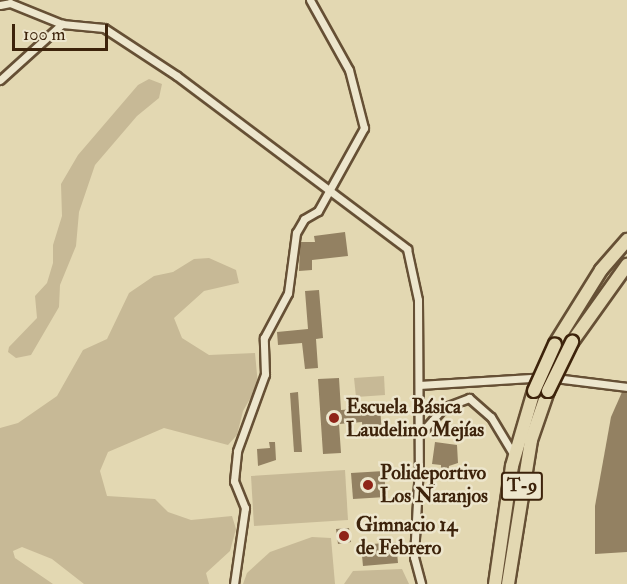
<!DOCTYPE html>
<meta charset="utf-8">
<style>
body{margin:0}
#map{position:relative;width:627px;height:584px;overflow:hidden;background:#e3d8b2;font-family:"IM FELL Double Pica",serif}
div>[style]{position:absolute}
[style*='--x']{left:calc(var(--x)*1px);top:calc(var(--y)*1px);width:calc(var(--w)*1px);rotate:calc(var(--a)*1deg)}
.green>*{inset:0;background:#c7b996}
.building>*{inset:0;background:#938162}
.roads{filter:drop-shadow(2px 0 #665035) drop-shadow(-2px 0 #665035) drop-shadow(0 2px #665035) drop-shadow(0 -2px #665035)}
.street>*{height:7px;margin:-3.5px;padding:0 3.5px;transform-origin:3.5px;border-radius:3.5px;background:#ede6cd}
.highway>*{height:12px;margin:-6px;padding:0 6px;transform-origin:6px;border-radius:6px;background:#e3d8b2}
.bridges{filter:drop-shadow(2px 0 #3d230b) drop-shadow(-2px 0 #3d230b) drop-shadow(0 2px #3d230b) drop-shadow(0 -2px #3d230b)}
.highway-bridge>*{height:12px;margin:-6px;padding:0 6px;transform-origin:6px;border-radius:6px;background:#e3d8b2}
.dots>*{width:16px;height:16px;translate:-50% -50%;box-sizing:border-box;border:3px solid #ede6cd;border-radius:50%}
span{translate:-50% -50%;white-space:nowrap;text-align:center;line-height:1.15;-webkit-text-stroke:5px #ede6cd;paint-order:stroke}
.shield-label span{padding:2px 4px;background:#ede6cd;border:2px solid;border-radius:4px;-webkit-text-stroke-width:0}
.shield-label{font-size:18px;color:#3d230b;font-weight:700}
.poi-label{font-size:20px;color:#3d230b;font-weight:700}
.left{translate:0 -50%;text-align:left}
.scale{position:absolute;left:12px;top:24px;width:96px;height:27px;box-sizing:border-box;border:3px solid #3d230b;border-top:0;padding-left:8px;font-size:18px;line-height:21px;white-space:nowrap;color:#3d230b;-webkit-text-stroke:4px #ede6cd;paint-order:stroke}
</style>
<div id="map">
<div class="green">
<i style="clip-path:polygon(149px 79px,162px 84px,159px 98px,137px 116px,95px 165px,79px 212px,76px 246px,60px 285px,59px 307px,31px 355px,16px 358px,8px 352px,9px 347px,37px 318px,35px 296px,47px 283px,53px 263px,53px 245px,62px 216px,61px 184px,78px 155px,138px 85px)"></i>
<i style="clip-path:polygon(209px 258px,236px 270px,239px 283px,204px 291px,174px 318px,182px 338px,209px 355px,255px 353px,258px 385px,243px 411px,237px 435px,228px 445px,164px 428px,108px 452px,100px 471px,107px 496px,155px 499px,168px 512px,191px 520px,232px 516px,236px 529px,230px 551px,206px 573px,209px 584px,84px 584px,52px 559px,22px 547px,13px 551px,15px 558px,53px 584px,0 584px,0 428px,18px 423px,57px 396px,83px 350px,107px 339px,129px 293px,154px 276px,173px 272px,194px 259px)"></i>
<i style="clip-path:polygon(384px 376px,385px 395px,356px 397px,354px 378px)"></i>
<i style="clip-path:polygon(345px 470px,348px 520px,254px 526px,251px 476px)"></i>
<i style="clip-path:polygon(312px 537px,331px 538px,335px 584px,243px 584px,247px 573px,270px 552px)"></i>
<i style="clip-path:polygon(402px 569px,409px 584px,344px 584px,353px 571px)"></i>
</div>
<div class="building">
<i style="clip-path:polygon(345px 232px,348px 256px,312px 260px,312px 270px,299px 271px,300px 242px,315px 242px,314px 236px)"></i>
<i style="clip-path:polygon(319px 290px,323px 338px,316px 339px,318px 368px,305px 369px,302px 343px,278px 345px,277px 332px,308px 329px,305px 291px)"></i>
<i style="clip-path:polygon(339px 378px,341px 410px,380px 407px,382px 435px,363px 436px,362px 422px,339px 424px,341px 453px,323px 454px,318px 379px)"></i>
<i style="clip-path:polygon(298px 392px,302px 452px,294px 452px,290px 393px)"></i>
<i style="clip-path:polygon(622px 392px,627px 393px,627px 552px,595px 554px,595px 506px,611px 417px)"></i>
<i style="clip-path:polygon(269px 442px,275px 442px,276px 460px,258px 466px,257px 449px,270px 448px)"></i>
<i style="clip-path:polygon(435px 442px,457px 445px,458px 463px,449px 466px,448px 474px,441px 473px,441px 465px,432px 464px)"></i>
<i style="clip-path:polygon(384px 471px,386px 497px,353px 499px,351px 473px)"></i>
<i style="clip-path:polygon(349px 528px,351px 542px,338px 544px,336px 529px)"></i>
<i style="clip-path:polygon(396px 542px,398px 563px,363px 566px,361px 545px)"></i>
</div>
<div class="roads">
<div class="street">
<i style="--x:0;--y:5;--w:10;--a:-11"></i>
<i style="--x:10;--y:3;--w:56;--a:22"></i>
<i style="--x:0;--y:80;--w:84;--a:-42.1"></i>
<i style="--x:62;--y:24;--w:42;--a:5.4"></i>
<i style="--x:104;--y:28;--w:87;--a:33.3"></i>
<i style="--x:177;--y:76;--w:288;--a:36.9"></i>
<i style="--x:407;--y:249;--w:52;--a:77.8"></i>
<i style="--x:418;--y:300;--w:165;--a:89.7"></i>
<i style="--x:419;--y:465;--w:92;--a:93.1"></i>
<i style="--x:414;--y:557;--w:28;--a:75"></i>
<i style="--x:419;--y:385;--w:128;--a:-3.6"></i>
<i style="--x:547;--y:377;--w:81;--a:7.1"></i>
<i style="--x:419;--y:435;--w:36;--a:-48"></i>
<i style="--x:443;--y:408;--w:28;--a:-21"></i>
<i style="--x:469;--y:398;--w:29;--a:41"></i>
<i style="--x:491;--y:417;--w:47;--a:59"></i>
<i style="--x:234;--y:584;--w:77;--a:-81.8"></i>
<i style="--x:245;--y:508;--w:29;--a:-112"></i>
<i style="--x:234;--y:481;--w:30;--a:-84"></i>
<i style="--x:237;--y:451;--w:82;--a:-70"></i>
<i style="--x:265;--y:374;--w:36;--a:-92"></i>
<i style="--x:264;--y:338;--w:51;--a:-61.9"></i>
<i style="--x:288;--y:293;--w:61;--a:-82.4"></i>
<i style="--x:296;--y:233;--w:16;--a:-60"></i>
<i style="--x:304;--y:219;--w:16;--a:-30"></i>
<i style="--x:318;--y:211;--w:95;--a:-61"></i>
<i style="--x:364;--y:128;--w:60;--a:-104.5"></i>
<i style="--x:349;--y:70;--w:80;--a:-119.1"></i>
</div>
<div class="highway">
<i style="--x:572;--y:342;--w:95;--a:-54.5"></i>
<i style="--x:555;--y:344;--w:87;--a:-58.1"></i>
<i style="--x:601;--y:270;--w:40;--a:-49"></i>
<i style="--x:495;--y:584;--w:119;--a:-81.8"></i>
<i style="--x:512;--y:466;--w:78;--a:-73.7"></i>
<i style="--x:508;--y:584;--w:146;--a:-80.9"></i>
<i style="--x:531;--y:440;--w:52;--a:-70.9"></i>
</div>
</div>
<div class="bridges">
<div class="highway-bridge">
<i style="--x:534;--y:391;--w:51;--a:-65.9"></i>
<i style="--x:548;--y:391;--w:55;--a:-63.9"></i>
</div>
</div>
<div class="dots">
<i style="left:334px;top:418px;background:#8f2418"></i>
<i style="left:368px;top:485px;background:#8f2418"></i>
<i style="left:344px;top:536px;background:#8f2418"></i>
</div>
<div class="shield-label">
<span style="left:522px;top:486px">T-9</span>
</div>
<div class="poi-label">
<span class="left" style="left:346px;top:418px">Escuela Básica<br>Laudelino Mejías</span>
<span class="left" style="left:380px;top:484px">Polideportivo<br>Los Naranjos</span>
<span class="left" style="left:356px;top:536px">Gimnacio 14<br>de Febrero</span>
</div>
<div class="scale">100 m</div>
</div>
